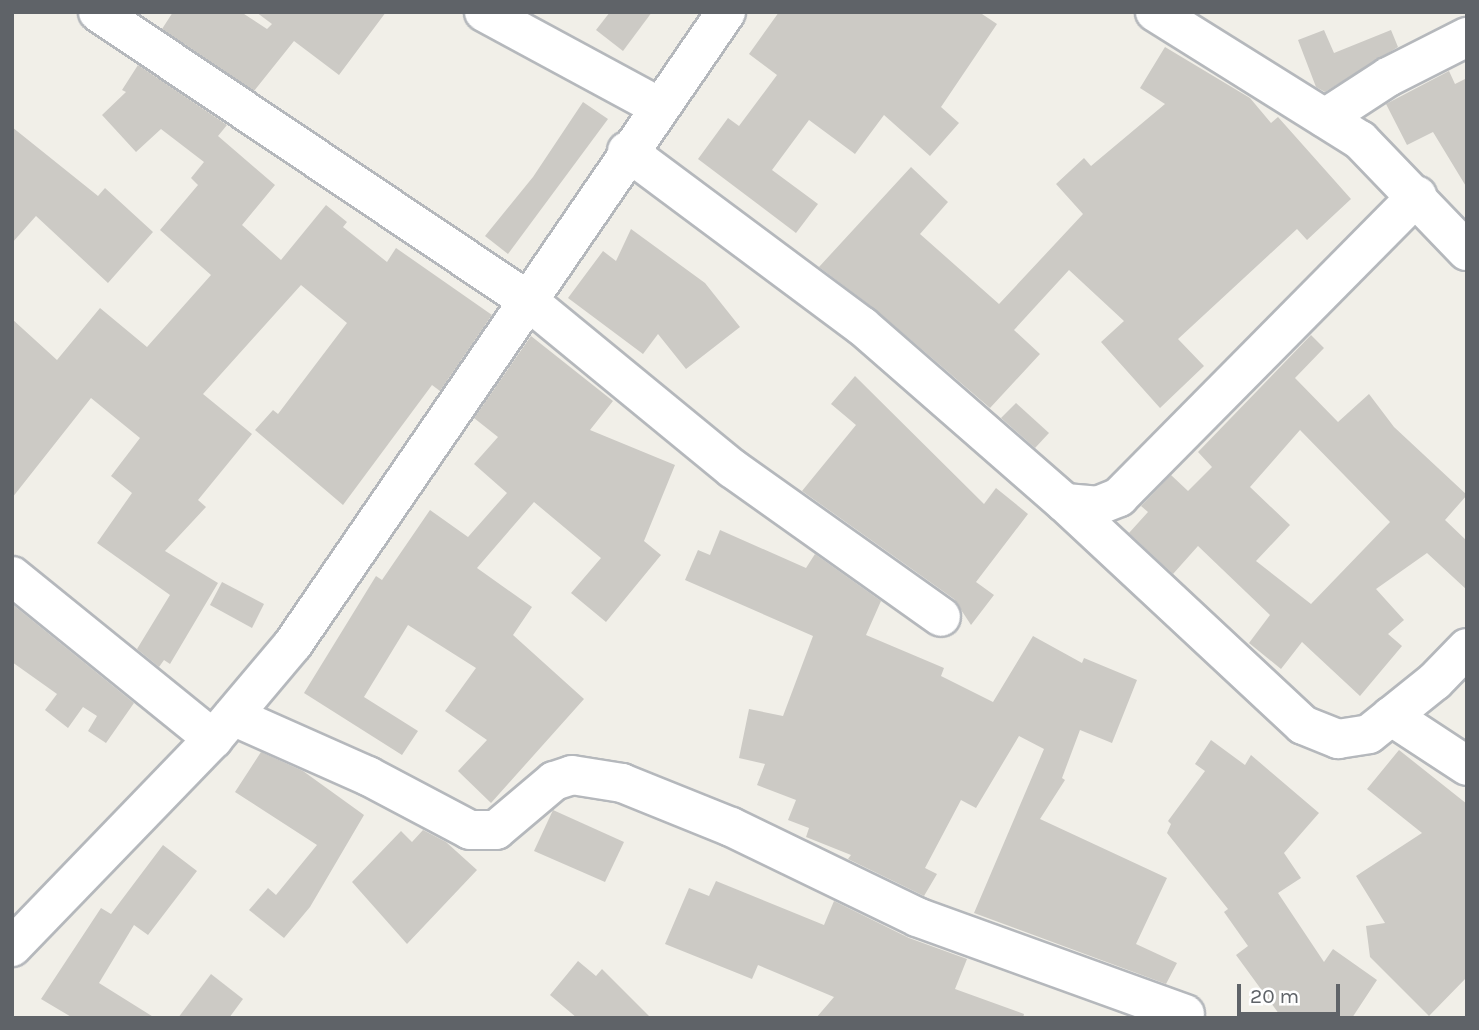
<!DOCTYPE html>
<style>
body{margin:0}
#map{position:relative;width:1479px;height:1030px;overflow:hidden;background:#f1efe8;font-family:Karla,sans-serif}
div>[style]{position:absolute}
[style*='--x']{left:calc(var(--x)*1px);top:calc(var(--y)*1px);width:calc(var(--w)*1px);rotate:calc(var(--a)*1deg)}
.building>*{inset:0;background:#cccac5}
.roads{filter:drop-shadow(2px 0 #b5b8bc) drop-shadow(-2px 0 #b5b8bc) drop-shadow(0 2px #b5b8bc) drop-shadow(0 -2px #b5b8bc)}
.minor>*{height:38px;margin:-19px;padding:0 19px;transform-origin:19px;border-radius:19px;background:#fff}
span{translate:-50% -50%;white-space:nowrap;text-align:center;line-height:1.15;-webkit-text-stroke:5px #fff;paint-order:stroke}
.frame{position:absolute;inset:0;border:14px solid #5f6368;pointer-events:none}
.scale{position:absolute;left:1237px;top:984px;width:103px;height:32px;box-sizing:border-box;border:4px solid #5f6368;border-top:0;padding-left:9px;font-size:21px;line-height:24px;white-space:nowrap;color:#5f6368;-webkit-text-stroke:5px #fff;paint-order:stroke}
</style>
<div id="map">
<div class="building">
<i style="clip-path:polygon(173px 12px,241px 12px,267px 29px,272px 24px,256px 12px,386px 12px,339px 75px,294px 41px,254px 91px,162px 29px)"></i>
<i style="clip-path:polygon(610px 12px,652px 12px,623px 51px,596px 30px)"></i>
<i style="clip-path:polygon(779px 12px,979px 12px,997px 24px,941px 107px,959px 123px,930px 156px,884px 115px,855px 154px,809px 120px,772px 170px,818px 204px,796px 233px,698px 159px,728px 118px,739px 126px,777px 75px,749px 54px)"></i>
<i style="clip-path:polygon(1324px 30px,1334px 53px,1391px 30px,1398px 47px,1325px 92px,1316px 87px,1298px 40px)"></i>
<i style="clip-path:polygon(1165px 47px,1250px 98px,1271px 123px,1278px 117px,1351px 199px,1307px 240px,1297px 229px,1178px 339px,1204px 366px,1160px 408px,1101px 342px,1124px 321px,1069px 270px,1014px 330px,1040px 354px,990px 408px,876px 310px,819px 267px,911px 167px,948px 202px,920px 234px,999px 304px,1083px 214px,1056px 184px,1084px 158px,1091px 166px,1165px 104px,1140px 88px)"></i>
<i style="clip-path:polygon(138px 65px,227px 125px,218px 136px,275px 185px,242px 225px,281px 260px,326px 205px,347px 222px,343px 227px,387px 262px,396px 248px,492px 315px,440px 391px,432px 385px,343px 505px,255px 430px,273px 410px,278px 414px,347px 323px,301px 285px,203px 394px,252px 434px,198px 500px,206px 507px,165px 551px,218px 583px,170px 664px,164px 660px,159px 667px,137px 649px,170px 595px,97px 543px,132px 493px,111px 476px,140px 438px,91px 398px,12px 498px,12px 319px,57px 360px,100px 308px,147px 347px,211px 275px,160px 230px,198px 185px,191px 178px,204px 162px,161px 129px,136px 152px,102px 115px,126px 92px,122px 90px)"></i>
<i style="clip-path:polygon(1449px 71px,1455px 84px,1467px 78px,1467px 188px,1433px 132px,1407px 145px,1386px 104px)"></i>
<i style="clip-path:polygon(583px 102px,608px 119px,508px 254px,485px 236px,533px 177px)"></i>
<i style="clip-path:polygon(12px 127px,98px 196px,105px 188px,153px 232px,108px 283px,36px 216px,12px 243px)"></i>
<i style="clip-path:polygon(631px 229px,705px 283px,740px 327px,686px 369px,658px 334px,643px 354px,568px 298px,603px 251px,616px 261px)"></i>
<i style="clip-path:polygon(evenodd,1311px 335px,1324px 348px,1295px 378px,1338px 422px,1369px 394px,1394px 427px,1467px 495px,1445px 520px,1467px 541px,1467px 590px,1427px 553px,1376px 589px,1404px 620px,1388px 634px,1402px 646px,1360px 696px,1302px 642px,1281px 669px,1249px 643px,1270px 615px,1198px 546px,1173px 574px,1129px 533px,1148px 512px,1141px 506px,1171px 475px,1188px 491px,1212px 467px,1198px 452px,1311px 335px,1300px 430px,1390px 522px,1311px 604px,1256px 561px,1290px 525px,1250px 487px,1300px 430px)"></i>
<i style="clip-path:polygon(531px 336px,613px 401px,590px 430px,675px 465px,644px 541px,661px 555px,606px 622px,571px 593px,601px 558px,534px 502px,477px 568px,532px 607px,513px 635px,584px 699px,491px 803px,458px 771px,487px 740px,445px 711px,476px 668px,408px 625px,364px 697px,418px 731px,402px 755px,304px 693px,376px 576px,382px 580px,430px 510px,468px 537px,507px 493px,474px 464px,498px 437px,474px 418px)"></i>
<i style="clip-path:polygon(855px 376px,984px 504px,996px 488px,1028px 514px,976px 582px,994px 595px,971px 625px,954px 599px,802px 491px,856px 425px,831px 404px)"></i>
<i style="clip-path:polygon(1016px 403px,1049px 433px,1035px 448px,1001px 418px)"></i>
<i style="clip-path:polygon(720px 530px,806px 568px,815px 554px,881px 601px,866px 635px,944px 668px,941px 676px,993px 702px,1033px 636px,1082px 663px,1084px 658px,1137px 680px,1112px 743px,1080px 730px,1062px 778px,1065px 780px,1040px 819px,1167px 878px,1136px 944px,1177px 963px,1166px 984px,974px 913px,1044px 749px,1019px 736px,976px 808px,961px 800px,925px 868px,937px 874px,924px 896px,848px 859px,851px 855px,806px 837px,809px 828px,788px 820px,796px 800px,757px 785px,765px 764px,739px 758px,749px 709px,783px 716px,813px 636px,685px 580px,698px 550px,710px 555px)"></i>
<i style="clip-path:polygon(222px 582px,264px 604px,252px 628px,210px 605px)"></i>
<i style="clip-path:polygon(12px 604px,134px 703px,106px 743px,88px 731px,97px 716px,83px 707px,68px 728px,45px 710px,57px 694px,12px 662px)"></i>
<i style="clip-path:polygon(1211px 740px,1245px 765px,1251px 755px,1319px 813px,1284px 853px,1301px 878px,1278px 893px,1324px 962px,1333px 949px,1377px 980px,1352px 1018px,1282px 1018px,1236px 955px,1248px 946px,1224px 912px,1228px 909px,1167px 833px,1171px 824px,1168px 821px,1205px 771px,1195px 764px)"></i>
<i style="clip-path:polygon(1399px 750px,1467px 804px,1467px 977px,1429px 1016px,1370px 957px,1366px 926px,1385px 923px,1356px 876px,1422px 833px,1367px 789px)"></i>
<i style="clip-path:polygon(261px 752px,303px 771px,364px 815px,310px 907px,284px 938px,249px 910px,268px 888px,276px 895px,317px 845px,235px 792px)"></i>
<i style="clip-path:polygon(553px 810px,624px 842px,605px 882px,534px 851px)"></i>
<i style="clip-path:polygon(423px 830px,446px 842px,477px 870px,407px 944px,352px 882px,401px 831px,412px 842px)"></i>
<i style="clip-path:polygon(163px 845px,197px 871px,148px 935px,134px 925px,99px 983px,155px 1018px,73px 1018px,41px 999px,101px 908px,111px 914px)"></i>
<i style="clip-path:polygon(716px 881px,824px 925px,834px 901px,909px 938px,967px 959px,955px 989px,1024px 1014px,1023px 1018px,816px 1018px,834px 997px,758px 965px,752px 979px,665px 944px,689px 888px,709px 896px)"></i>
<i style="clip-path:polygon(578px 961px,596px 976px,602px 969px,651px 1018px,577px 1018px,550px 995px)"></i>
<i style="clip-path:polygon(211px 974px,243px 999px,229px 1018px,178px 1018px)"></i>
</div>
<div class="roads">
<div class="minor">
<i style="--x:98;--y:12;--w:517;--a:33.87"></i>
<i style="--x:527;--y:300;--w:266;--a:39.4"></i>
<i style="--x:733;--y:469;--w:255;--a:35.4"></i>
<i style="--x:484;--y:12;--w:200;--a:28.4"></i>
<i style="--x:1155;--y:12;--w:242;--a:32"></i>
<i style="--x:1360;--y:140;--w:154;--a:46.1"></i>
<i style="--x:1325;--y:118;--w:75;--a:-33.1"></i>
<i style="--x:1388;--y:77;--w:89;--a:-26.9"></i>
<i style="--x:627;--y:151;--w:293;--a:36.7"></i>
<i style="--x:862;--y:326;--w:269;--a:41.1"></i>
<i style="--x:1065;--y:503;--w:32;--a:5"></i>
<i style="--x:1097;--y:506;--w:24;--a:-22"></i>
<i style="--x:1119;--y:497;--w:424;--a:-45.3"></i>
<i style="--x:1065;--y:503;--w:325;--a:43"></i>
<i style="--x:1303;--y:725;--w:38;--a:22"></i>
<i style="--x:1338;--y:739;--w:31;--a:-9"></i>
<i style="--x:1369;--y:734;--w:85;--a:-38.8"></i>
<i style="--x:1435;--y:681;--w:46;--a:-45.9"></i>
<i style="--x:12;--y:576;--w:259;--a:39"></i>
<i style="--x:233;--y:716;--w:148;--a:24"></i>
<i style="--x:368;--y:776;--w:115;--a:27.9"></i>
<i style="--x:470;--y:830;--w:26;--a:0"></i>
<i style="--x:496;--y:830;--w:76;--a:-40.2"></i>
<i style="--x:554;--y:781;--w:19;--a:-18"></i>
<i style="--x:572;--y:775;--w:51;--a:9.1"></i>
<i style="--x:622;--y:783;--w:118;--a:22"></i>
<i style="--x:731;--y:827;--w:207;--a:25.8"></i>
<i style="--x:917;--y:917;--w:285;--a:19.9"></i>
<i style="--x:1391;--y:716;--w:91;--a:33.3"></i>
<i style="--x:12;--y:947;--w:289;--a:-46"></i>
<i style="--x:213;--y:739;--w:124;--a:-49.9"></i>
<i style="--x:293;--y:644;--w:766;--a:-55.58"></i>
</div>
</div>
<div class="frame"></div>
<div class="scale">20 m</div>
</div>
